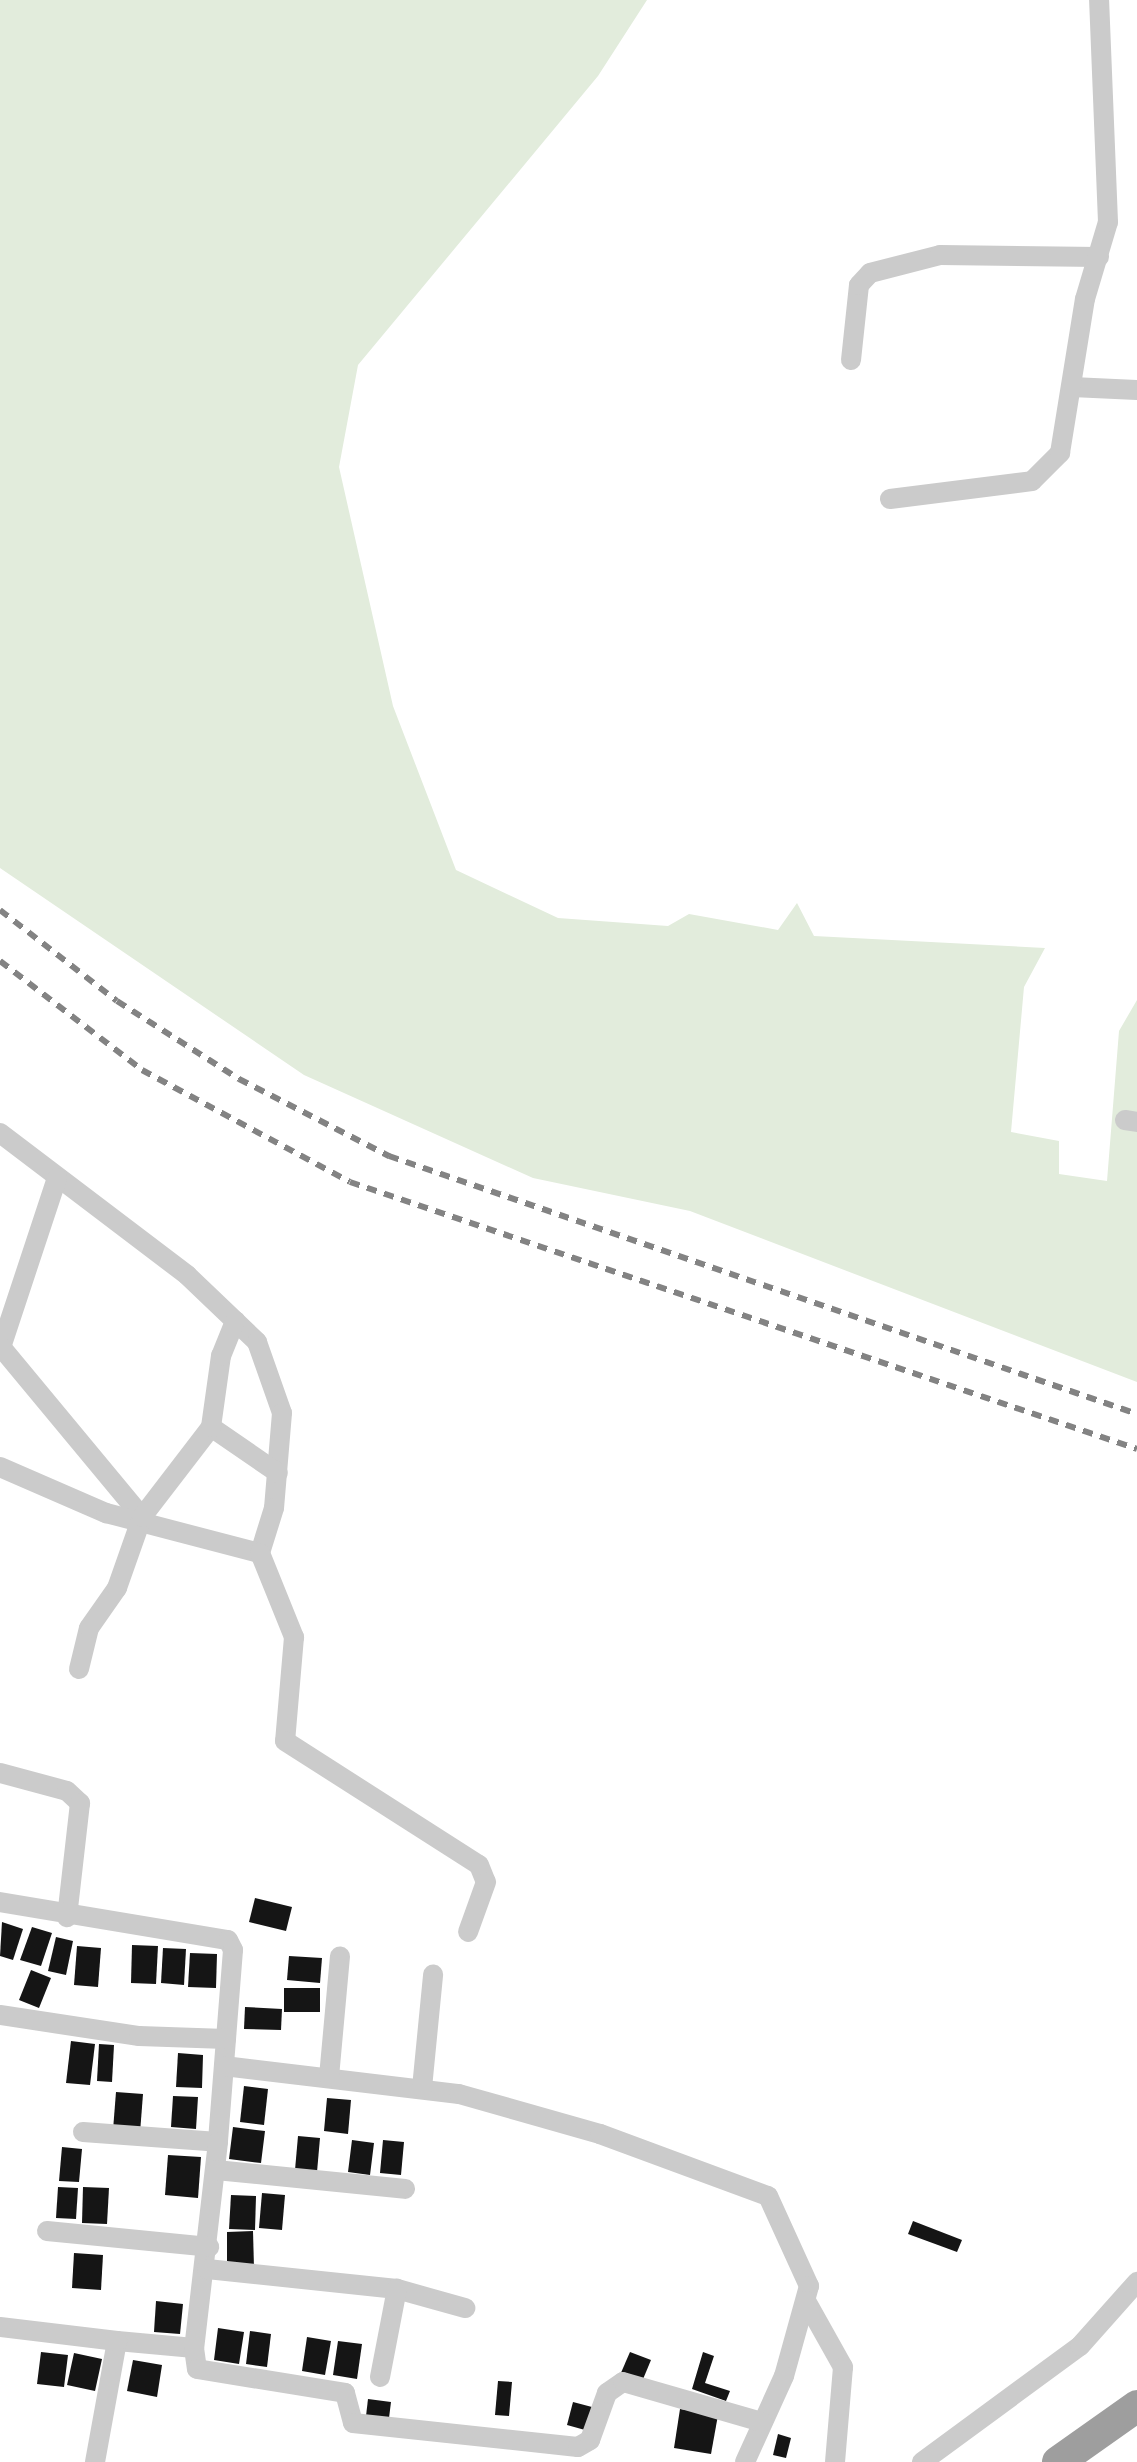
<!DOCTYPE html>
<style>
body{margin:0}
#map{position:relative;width:1137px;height:2462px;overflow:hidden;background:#fff;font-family:Arial,sans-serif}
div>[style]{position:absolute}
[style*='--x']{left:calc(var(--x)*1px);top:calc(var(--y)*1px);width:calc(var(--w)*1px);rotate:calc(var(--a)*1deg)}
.green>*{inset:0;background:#e2ecdc}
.building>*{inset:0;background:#151515}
.minor>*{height:20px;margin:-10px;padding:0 10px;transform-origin:10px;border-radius:10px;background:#cbcbcb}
.trunk>*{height:32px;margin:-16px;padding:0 16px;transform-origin:16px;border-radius:16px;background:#9e9e9e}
.rail>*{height:6px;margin-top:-3px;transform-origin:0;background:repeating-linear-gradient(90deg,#838383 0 10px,transparent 0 18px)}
span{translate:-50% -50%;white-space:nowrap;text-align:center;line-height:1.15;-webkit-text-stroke:10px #fff;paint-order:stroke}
</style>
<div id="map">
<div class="green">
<i style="clip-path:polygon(0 0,647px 0,598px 76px,358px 365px,339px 467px,393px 706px,456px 870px,558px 918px,668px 926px,689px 914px,778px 930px,797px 903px,814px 936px,1045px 948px,1024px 987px,1011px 1132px,1059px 1141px,1059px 1174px,1107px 1181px,1119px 1031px,1137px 1000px,1137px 1382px,690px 1211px,533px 1178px,304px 1075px,0 868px)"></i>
</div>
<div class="building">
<i style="clip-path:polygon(255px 1898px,292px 1907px,286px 1931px,249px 1922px)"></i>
<i style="clip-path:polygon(2px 1922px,23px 1929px,13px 1960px,0 1956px)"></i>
<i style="clip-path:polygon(32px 1927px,52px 1933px,41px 1966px,20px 1960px)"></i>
<i style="clip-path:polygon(56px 1937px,73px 1941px,66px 1975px,48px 1971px)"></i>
<i style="clip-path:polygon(132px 1945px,158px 1946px,156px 1984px,131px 1983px)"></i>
<i style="clip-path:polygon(77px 1946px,101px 1948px,98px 1987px,74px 1985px)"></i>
<i style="clip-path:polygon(163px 1948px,186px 1949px,184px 1985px,161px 1983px)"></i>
<i style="clip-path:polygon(190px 1953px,217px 1954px,216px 1988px,188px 1987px)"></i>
<i style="clip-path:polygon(289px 1956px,322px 1958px,320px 1983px,287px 1980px)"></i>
<i style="clip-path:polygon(31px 1970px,51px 1978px,39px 2008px,19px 2000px)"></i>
<i style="clip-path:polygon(284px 1988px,320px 1988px,320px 2012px,284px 2012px)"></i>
<i style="clip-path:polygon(245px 2007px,282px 2009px,281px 2030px,244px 2029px)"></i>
<i style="clip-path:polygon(71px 2041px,95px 2044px,90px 2085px,66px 2083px)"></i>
<i style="clip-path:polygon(99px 2044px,114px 2045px,112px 2082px,97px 2081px)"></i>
<i style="clip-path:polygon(178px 2053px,203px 2055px,202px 2088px,176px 2087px)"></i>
<i style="clip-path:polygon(244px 2086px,268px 2089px,264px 2125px,240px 2122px)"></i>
<i style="clip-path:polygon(116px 2092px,143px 2094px,140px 2133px,113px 2130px)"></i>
<i style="clip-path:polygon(173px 2096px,198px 2097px,196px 2129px,171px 2127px)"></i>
<i style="clip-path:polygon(327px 2098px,351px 2100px,348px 2134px,324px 2131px)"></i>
<i style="clip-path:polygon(233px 2127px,265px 2131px,261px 2163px,229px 2159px)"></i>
<i style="clip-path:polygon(298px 2136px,320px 2138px,317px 2172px,295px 2170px)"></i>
<i style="clip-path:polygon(352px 2140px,374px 2143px,370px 2175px,348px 2172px)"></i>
<i style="clip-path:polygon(383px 2140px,404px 2142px,401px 2175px,380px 2173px)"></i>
<i style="clip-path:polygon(62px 2147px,82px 2149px,79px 2182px,59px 2181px)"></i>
<i style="clip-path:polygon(168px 2155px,201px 2157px,198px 2198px,165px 2195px)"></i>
<i style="clip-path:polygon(58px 2187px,78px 2188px,76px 2219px,56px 2218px)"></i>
<i style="clip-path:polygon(83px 2187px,109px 2188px,107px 2224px,82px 2223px)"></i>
<i style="clip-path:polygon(262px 2193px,285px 2195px,282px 2230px,259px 2228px)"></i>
<i style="clip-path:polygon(231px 2195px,256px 2196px,255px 2230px,229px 2229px)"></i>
<i style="clip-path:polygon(913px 2221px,962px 2240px,957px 2252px,908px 2234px)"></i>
<i style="clip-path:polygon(253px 2231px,254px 2268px,227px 2268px,227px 2232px)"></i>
<i style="clip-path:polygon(74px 2253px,103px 2255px,101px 2290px,72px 2288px)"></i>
<i style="clip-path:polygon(156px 2301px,183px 2304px,180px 2334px,154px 2332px)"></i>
<i style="clip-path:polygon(218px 2328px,244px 2332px,239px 2364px,214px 2360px)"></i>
<i style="clip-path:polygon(250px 2331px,271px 2334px,267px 2367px,246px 2364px)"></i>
<i style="clip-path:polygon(307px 2337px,331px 2341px,325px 2375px,302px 2371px)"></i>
<i style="clip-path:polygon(338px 2341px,362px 2344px,357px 2379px,333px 2375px)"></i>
<i style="clip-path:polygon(41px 2352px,68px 2355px,64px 2387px,37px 2384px)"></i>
<i style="clip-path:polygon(630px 2352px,651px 2360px,641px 2384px,620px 2375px)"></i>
<i style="clip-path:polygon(703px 2352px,714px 2356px,705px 2383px,730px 2391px,726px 2401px,692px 2389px)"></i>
<i style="clip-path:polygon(74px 2353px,102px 2359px,95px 2391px,67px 2385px)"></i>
<i style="clip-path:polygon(133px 2360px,162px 2365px,157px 2397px,127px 2391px)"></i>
<i style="clip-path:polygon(498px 2381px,512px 2382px,509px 2416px,495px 2415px)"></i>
<i style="clip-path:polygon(368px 2399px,391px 2402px,389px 2418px,366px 2416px)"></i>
<i style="clip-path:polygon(573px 2402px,592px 2407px,585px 2430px,567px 2425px)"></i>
<i style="clip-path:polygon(680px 2409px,718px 2415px,711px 2454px,674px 2448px)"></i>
<i style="clip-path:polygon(778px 2434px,791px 2438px,786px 2458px,773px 2455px)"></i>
</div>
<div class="minor">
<i style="--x:851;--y:360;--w:75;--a:-83.9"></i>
<i style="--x:859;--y:285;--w:16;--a:-47"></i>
<i style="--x:870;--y:273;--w:72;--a:-14.4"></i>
<i style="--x:940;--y:255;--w:159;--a:0.7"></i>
<i style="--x:1072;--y:387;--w:65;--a:2.6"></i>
<i style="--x:890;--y:499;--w:143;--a:-7.2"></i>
<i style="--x:1032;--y:481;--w:40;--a:-45"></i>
<i style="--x:1060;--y:453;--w:156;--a:-80.8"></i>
<i style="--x:1085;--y:299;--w:80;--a:-73.4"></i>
<i style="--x:1108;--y:222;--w:222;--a:-92.3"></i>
<i style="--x:1125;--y:1120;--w:12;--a:9"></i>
<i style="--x:0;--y:1133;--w:235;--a:37.2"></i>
<i style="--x:187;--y:1275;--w:97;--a:43.7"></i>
<i style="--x:257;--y:1342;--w:75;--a:70.6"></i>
<i style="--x:282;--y:1413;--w:95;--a:94.8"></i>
<i style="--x:274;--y:1508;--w:47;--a:107.3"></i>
<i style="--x:57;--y:1178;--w:178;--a:108.3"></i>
<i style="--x:1;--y:1347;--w:221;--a:50.3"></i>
<i style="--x:211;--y:1427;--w:81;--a:34.5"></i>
<i style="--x:0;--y:1467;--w:116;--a:23.5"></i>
<i style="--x:106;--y:1513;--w:159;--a:14.6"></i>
<i style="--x:260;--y:1553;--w:91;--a:68"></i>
<i style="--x:294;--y:1637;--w:104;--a:94.9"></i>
<i style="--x:285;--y:1741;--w:230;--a:32.6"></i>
<i style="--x:479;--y:1865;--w:18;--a:68"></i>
<i style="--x:486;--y:1882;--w:53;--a:109.8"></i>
<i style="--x:79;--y:1669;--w:42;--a:-76.3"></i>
<i style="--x:89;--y:1628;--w:49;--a:-55"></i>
<i style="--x:117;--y:1588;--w:75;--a:-70.6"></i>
<i style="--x:142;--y:1517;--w:113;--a:-52.5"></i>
<i style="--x:211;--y:1427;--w:72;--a:-82"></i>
<i style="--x:221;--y:1356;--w:38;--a:-68"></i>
<i style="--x:0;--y:1773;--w:69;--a:15"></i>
<i style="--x:67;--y:1791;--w:18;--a:43"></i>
<i style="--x:80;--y:1803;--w:115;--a:96.5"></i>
<i style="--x:0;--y:1902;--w:231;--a:9.5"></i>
<i style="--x:228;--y:1940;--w:11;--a:63"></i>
<i style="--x:233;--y:1950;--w:193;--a:94.5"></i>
<i style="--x:0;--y:2015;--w:141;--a:8.6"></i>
<i style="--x:139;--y:2036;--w:87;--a:2"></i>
<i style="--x:224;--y:2066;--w:237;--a:6.8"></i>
<i style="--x:459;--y:2094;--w:147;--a:15.8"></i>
<i style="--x:600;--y:2134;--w:179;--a:20.3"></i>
<i style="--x:768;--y:2196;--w:99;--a:65.5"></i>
<i style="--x:809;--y:2286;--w:93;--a:105.5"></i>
<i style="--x:784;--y:2376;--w:94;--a:114.4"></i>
<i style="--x:329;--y:2077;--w:121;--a:-84.8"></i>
<i style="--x:422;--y:2088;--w:114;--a:-84.4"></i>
<i style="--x:83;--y:2132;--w:135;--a:4.2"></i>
<i style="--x:218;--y:2142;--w:207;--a:96.6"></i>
<i style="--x:194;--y:2348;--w:77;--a:-174.8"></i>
<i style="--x:117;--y:2341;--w:123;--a:100.3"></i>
<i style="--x:216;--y:2170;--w:190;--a:5.7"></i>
<i style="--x:47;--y:2231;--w:163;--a:5.6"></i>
<i style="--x:207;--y:2269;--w:191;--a:6"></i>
<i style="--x:397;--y:2289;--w:71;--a:15.6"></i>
<i style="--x:806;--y:2301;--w:76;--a:60.7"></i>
<i style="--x:843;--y:2367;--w:95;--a:94.8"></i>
<i style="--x:0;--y:2327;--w:118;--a:6.8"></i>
<i style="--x:194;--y:2348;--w:21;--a:82"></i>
<i style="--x:197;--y:2369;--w:150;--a:9.2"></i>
<i style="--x:345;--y:2393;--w:31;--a:75"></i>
<i style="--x:353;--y:2423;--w:226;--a:6.1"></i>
<i style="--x:578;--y:2447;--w:14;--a:-30"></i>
<i style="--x:590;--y:2440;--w:50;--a:-70.1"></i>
<i style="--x:607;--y:2393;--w:19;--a:-35"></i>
<i style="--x:623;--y:2382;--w:145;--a:16.1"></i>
<i style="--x:380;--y:2377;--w:90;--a:-79.1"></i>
<i style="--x:922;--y:2462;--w:196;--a:-36.3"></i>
<i style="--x:1080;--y:2346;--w:86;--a:-48.3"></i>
</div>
<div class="trunk">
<i style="--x:1058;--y:2462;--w:97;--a:-35.3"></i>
</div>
<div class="rail">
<i style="--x:0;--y:910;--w:148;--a:37.9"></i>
<i style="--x:117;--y:1001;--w:145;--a:32.6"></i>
<i style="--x:239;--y:1079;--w:169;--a:27.2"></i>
<i style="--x:389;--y:1156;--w:791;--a:19.03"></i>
<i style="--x:0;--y:961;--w:179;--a:37.5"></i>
<i style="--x:142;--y:1070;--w:236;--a:28.3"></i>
<i style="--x:350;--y:1182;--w:831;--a:18.74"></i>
</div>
</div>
